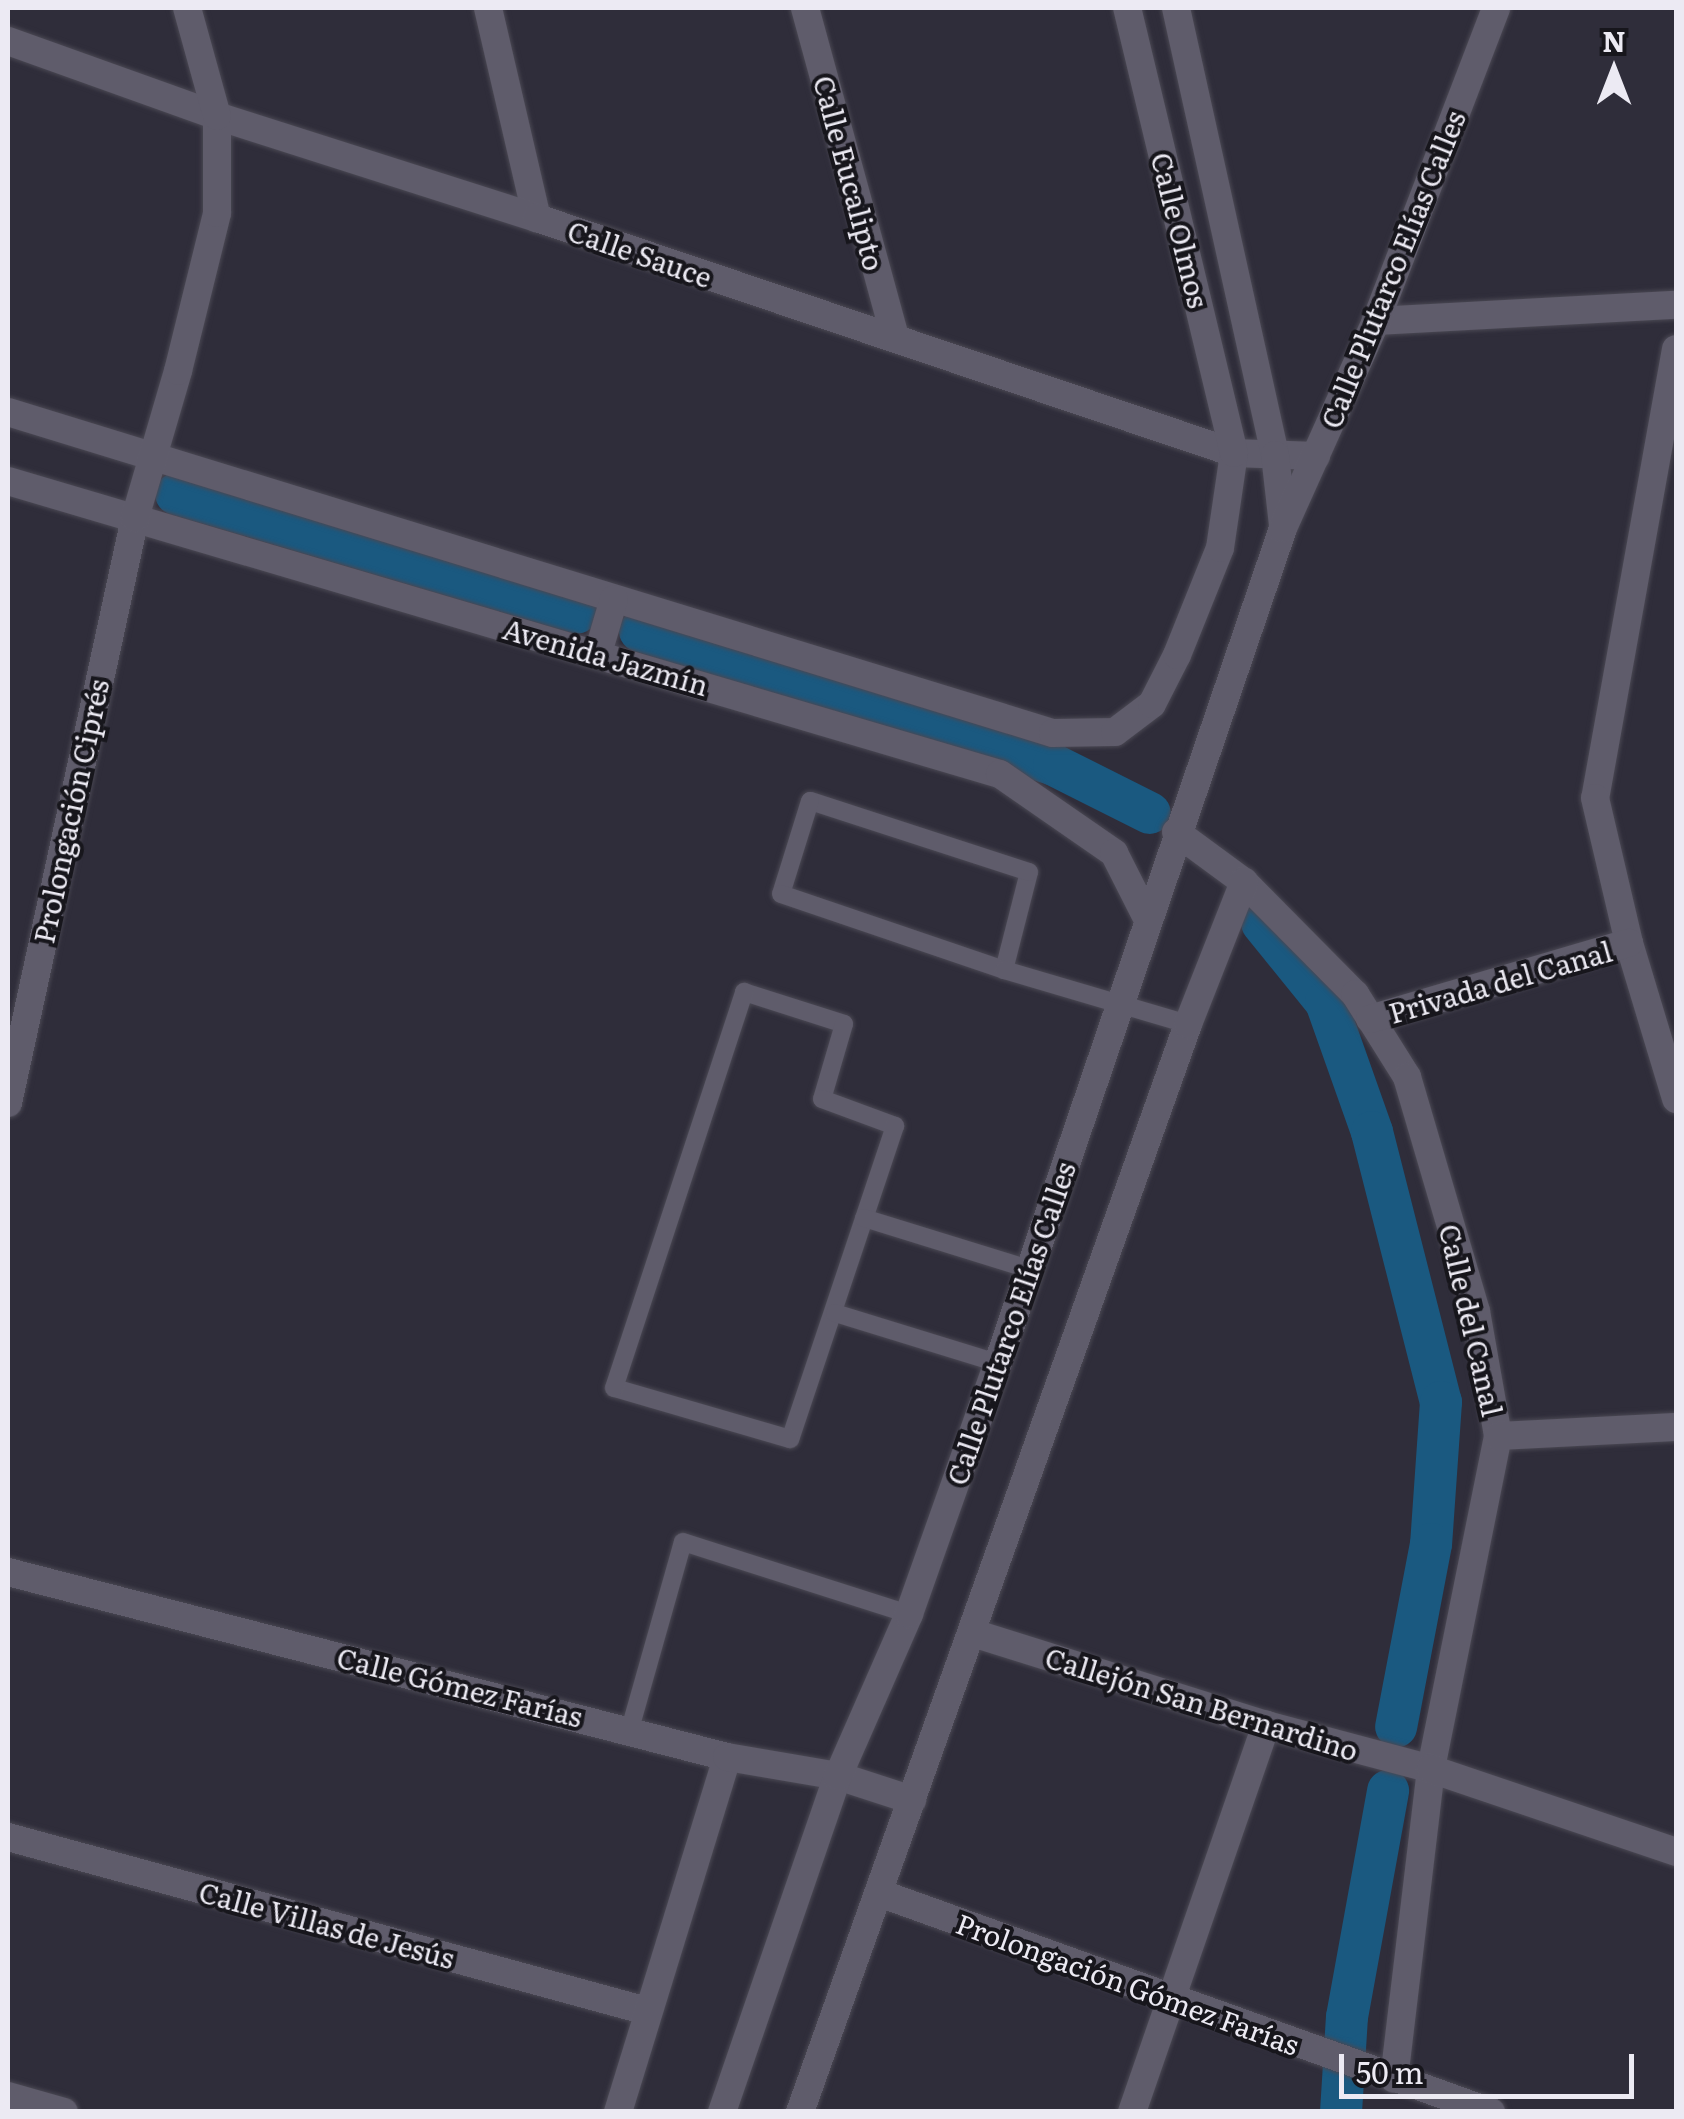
<!DOCTYPE html>
<meta charset="utf-8">
<style>
body{margin:0}
#map{position:relative;width:1684px;height:2119px;overflow:hidden;background:#2f2d3a;font-family:Literata,serif}
div>[style]{position:absolute}
[style*='--x']{left:calc(var(--x)*1px);top:calc(var(--y)*1px);width:calc(var(--w)*1px);rotate:calc(var(--a)*1deg)}
.canal>*{height:42px;margin:-21px;padding:0 21px;transform-origin:21px;border-radius:21px;background:#1a5980}
.roads{filter:drop-shadow(0 0 2px #4a4853) drop-shadow(0 0 2px #4a4853)}
.service>*{height:18px;margin:-9px;padding:0 9px;transform-origin:9px;border-radius:9px;background:#5f5c6b}
.minor>*{height:28px;margin:-14px;padding:0 14px;transform-origin:14px;border-radius:14px;background:#5f5c6b}
.tertiary>*{height:28px;margin:-14px;padding:0 14px;transform-origin:14px;border-radius:14px;background:#5f5c6b}
.secondary>*{height:28px;margin:-14px;padding:0 14px;transform-origin:14px;border-radius:14px;background:#5f5c6b}
span{translate:-50% -50%;white-space:nowrap;text-align:center;line-height:1.15;-webkit-text-stroke:8px #17161c;paint-order:stroke}
.street-label{font-size:28px;color:#eceaf3}
.frame{position:absolute;inset:0;border:10px solid #eceaf3;pointer-events:none}
.north{position:absolute;left:1564px;top:20px;width:100px;height:100px;-webkit-text-stroke:8px #17161c;paint-order:stroke;rotate:0deg;font-size:28px;font-weight:700;line-height:40px;text-align:center;color:#eceaf3}
.north::after{content:'';display:block;margin:auto;width:35px;height:45px;background:#eceaf3;clip-path:polygon(50% 0,100% 100%,50% 72%,0 100%)}
.scale{position:absolute;left:1339px;top:2054px;width:295px;height:45px;box-sizing:border-box;border:5px solid #eceaf3;border-top:0;padding-left:12px;font-size:30px;line-height:35px;white-space:nowrap;color:#eceaf3;-webkit-text-stroke:8px #17161c;paint-order:stroke}
</style>
<div id="map">
<div class="canal">
<div style="--x:176;--y:494;--w:418;--a:16.5"></div>
<div style="--x:640;--y:631;--w:435;--a:17.9"></div>
<div style="--x:1054;--y:765;--w:107;--a:26.6"></div>
<div style="--x:1262;--y:923;--w:102;--a:51"></div>
<div style="--x:1326;--y:1002;--w:138;--a:70.5"></div>
<div style="--x:1372;--y:1132;--w:279;--a:75.7"></div>
<div style="--x:1441;--y:1402;--w:142;--a:94"></div>
<div style="--x:1431;--y:1544;--w:186;--a:100.8"></div>
<div style="--x:1341;--y:2112;--w:95;--a:-86.4"></div>
<div style="--x:1347;--y:2017;--w:230;--a:-79.7"></div>
</div>
<div class="roads">
<div class="service">
<div style="--x:1004;--y:970;--w:101;--a:-75.7"></div>
<div style="--x:1029;--y:872;--w:230;--a:-162"></div>
<div style="--x:810;--y:801;--w:97;--a:107.3"></div>
<div style="--x:781;--y:894;--w:236;--a:18.8"></div>
<div style="--x:1004;--y:970;--w:192;--a:16.4"></div>
<div style="--x:744;--y:992;--w:105;--a:17.7"></div>
<div style="--x:844;--y:1024;--w:78;--a:106.3"></div>
<div style="--x:822;--y:1099;--w:78;--a:20.3"></div>
<div style="--x:895;--y:1126;--w:330;--a:108.5"></div>
<div style="--x:790;--y:1439;--w:183;--a:-163.8"></div>
<div style="--x:614;--y:1388;--w:417;--a:-71.8"></div>
<div style="--x:864;--y:1218;--w:173;--a:17.2"></div>
<div style="--x:835;--y:1313;--w:170;--a:17.1"></div>
<div style="--x:630;--y:1729;--w:194;--a:-74.2"></div>
<div style="--x:683;--y:1542;--w:237;--a:17.7"></div>
</div>
<div class="minor">
<div style="--x:488;--y:8;--w:216;--a:76.9"></div>
<div style="--x:805;--y:8;--w:342;--a:74.7"></div>
<div style="--x:8;--y:41;--w:222;--a:19.7"></div>
<div style="--x:217;--y:116;--w:336;--a:17.7"></div>
<div style="--x:537;--y:218;--w:736;--a:18.63"></div>
<div style="--x:1234;--y:453;--w:82;--a:2.1"></div>
<div style="--x:1376;--y:321;--w:300;--a:-3.1"></div>
<div style="--x:1676;--y:349;--w:456;--a:100.2"></div>
<div style="--x:1595;--y:798;--w:149;--a:76.8"></div>
<div style="--x:1629;--y:943;--w:163;--a:73.2"></div>
<div style="--x:8;--y:412;--w:1093;--a:17.08"></div>
<div style="--x:1053;--y:733;--w:62;--a:-0.9"></div>
<div style="--x:1115;--y:732;--w:46;--a:-37.1"></div>
<div style="--x:1152;--y:704;--w:55;--a:-63"></div>
<div style="--x:1177;--y:655;--w:115;--a:-68.1"></div>
<div style="--x:1220;--y:548;--w:96;--a:-81.6"></div>
<div style="--x:1234;--y:453;--w:458;--a:-103.5"></div>
<div style="--x:8;--y:481;--w:1034;--a:16.46"></div>
<div style="--x:1000;--y:774;--w:139;--a:34.7"></div>
<div style="--x:1114;--y:853;--w:73;--a:63.1"></div>
<div style="--x:598;--y:653;--w:56;--a:-73.5"></div>
<div style="--x:1176;--y:832;--w:84;--a:36.3"></div>
<div style="--x:1244;--y:882;--w:158;--a:45.3"></div>
<div style="--x:1355;--y:994;--w:98;--a:57.9"></div>
<div style="--x:1407;--y:1077;--w:244;--a:73.6"></div>
<div style="--x:1476;--y:1311;--w:127;--a:80"></div>
<div style="--x:1498;--y:1436;--w:340;--a:101.4"></div>
<div style="--x:1431;--y:1769;--w:312;--a:96.8"></div>
<div style="--x:1370;--y:1019;--w:270;--a:-16.4"></div>
<div style="--x:8;--y:1103;--w:599;--a:-77.75"></div>
<div style="--x:135;--y:518;--w:153;--a:-73.7"></div>
<div style="--x:178;--y:371;--w:163;--a:-76.1"></div>
<div style="--x:217;--y:213;--w:97;--a:-90"></div>
<div style="--x:217;--y:116;--w:112;--a:-105.5"></div>
<div style="--x:1498;--y:1436;--w:178;--a:-2.9"></div>
<div style="--x:973;--y:1633;--w:307;--a:17.4"></div>
<div style="--x:1266;--y:1725;--w:171;--a:14.9"></div>
<div style="--x:1431;--y:1769;--w:259;--a:18.7"></div>
<div style="--x:838;--y:1776;--w:78;--a:18"></div>
<div style="--x:8;--y:1837;--w:662;--a:15.23"></div>
<div style="--x:879;--y:1893;--w:650;--a:19.69"></div>
<div style="--x:8;--y:2096;--w:58;--a:15.9"></div>
<div style="--x:618;--y:2112;--w:371;--a:-72.9"></div>
<div style="--x:800;--y:2112;--w:1155;--a:-70.37"></div>
<div style="--x:1188;--y:1024;--w:153;--a:-68.5"></div>
<div style="--x:1132;--y:2112;--w:410;--a:-70.9"></div>
</div>
<div class="tertiary">
<div style="--x:8;--y:1572;--w:742;--a:14.43"></div>
<div style="--x:727;--y:1757;--w:113;--a:9.7"></div>
</div>
<div class="secondary">
<div style="--x:1176;--y:8;--w:458;--a:77.5"></div>
<div style="--x:1275;--y:455;--w:70;--a:83.5"></div>
<div style="--x:722;--y:2112;--w:355;--a:-71"></div>
<div style="--x:838;--y:1776;--w:177;--a:-66.3"></div>
<div style="--x:909;--y:1614;--w:266;--a:-70.5"></div>
<div style="--x:998;--y:1363;--w:882;--a:-71.15"></div>
<div style="--x:1283;--y:528;--w:227;--a:-65.8"></div>
<div style="--x:1376;--y:321;--w:335;--a:-69"></div>
</div>
</div>
<div class="street-label">
<span style="left:850px;top:173px;rotate:75deg">Calle Eucalipto</span>
<span style="left:1181px;top:230px;rotate:76deg">Calle Olmos</span>
<span style="left:640px;top:253px;rotate:19deg">Calle Sauce</span>
<span style="left:1392px;top:269px;rotate:-68deg">Calle Plutarco Elías Calles</span>
<span style="left:606px;top:656px;rotate:16deg">Avenida Jazmín</span>
<span style="left:70px;top:811px;rotate:-78deg">Prolongación Ciprés</span>
<span style="left:1500px;top:981px;rotate:-16deg">Privada del Canal</span>
<span style="left:1472px;top:1320px;rotate:77deg">Calle del Canal</span>
<span style="left:1010px;top:1323px;rotate:-71deg">Calle Plutarco Elías Calles</span>
<span style="left:460px;top:1686px;rotate:14deg">Calle Gómez Farías</span>
<span style="left:1202px;top:1703px;rotate:17deg">Callejón San Bernardino</span>
<span style="left:327px;top:1924px;rotate:15deg">Calle Villas de Jesús</span>
<span style="left:1128px;top:1983px;rotate:20deg">Prolongación Gómez Farías</span>
</div>
<div class="frame"></div>
<div class="north">N</div>
<div class="scale">50 m</div>
</div>
